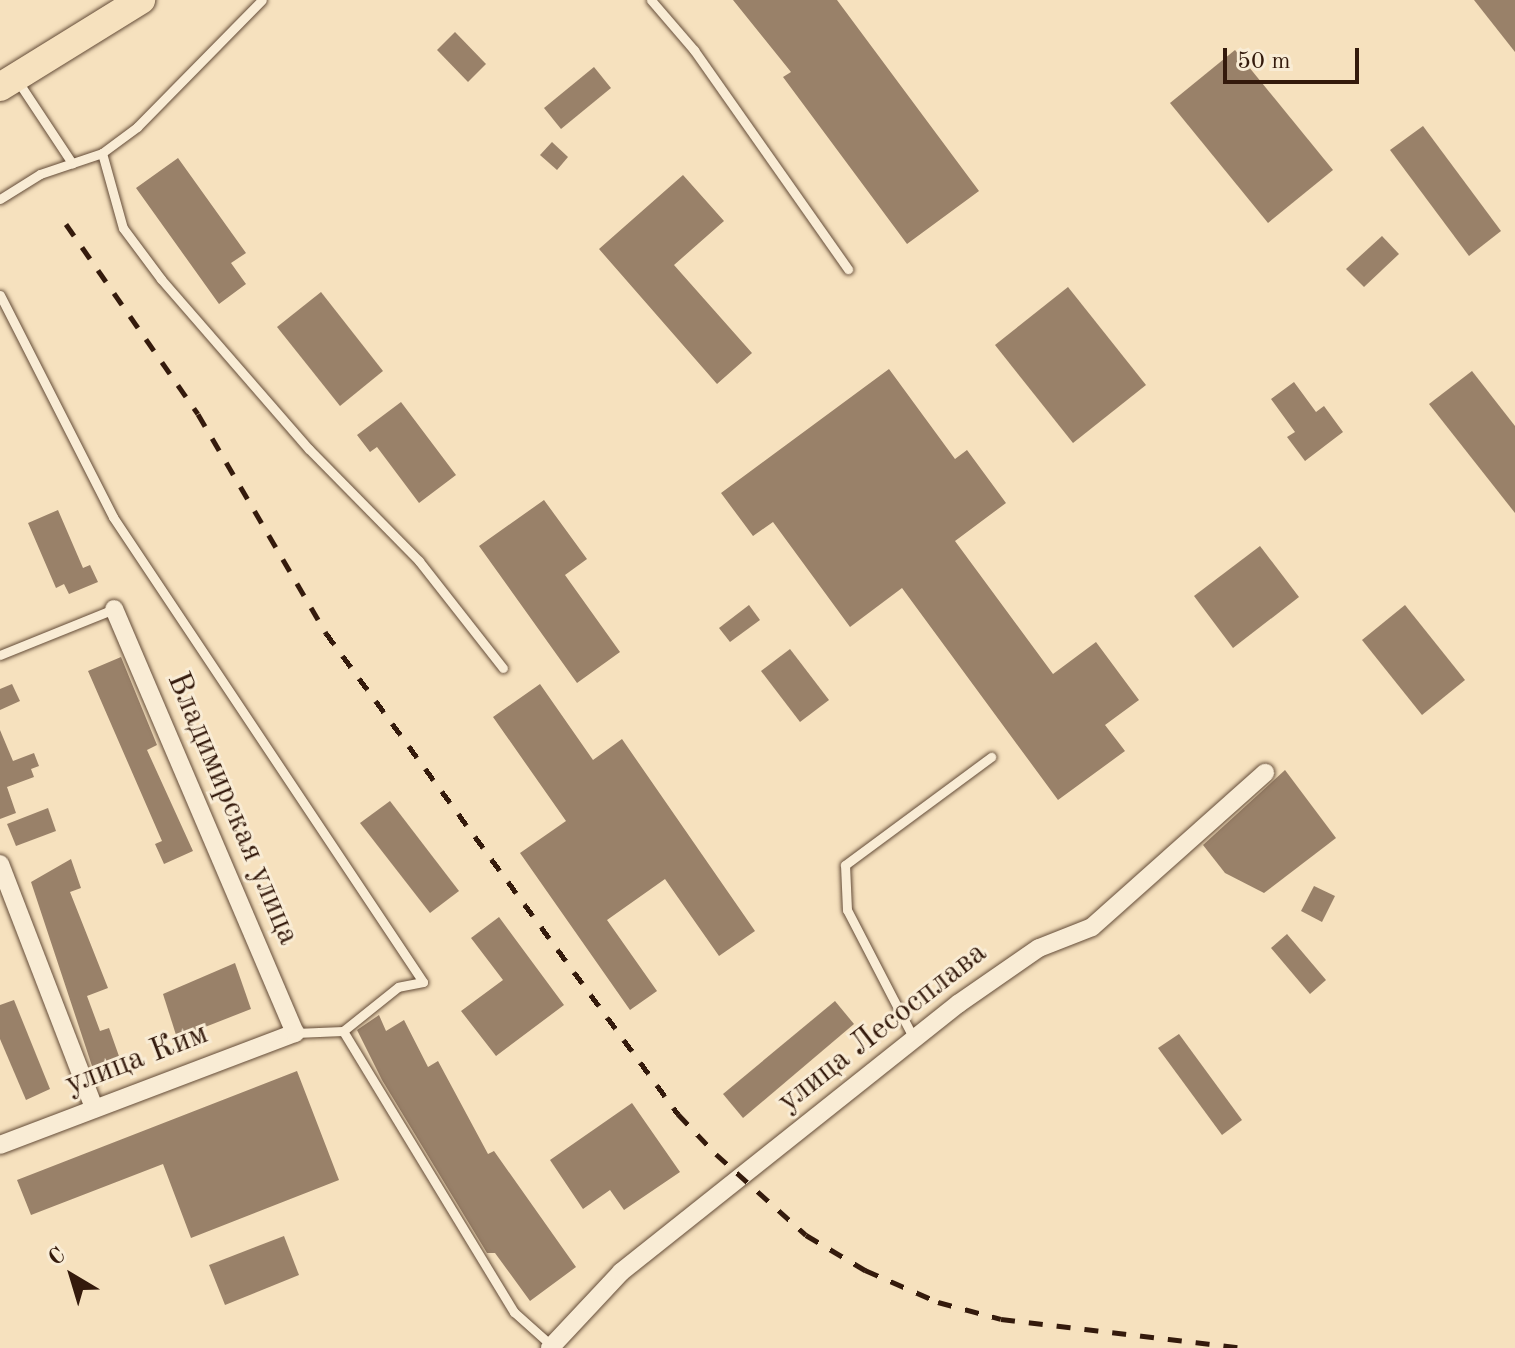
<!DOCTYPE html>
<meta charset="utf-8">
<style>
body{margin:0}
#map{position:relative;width:1515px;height:1348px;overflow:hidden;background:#f6e1be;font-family:"Old Standard TT",serif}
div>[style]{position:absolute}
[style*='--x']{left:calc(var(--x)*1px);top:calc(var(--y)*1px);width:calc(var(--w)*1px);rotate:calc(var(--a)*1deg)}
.building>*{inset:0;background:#998169}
.roads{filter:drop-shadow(0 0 2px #644c38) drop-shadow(0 0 2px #644c38)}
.service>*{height:9px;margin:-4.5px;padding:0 4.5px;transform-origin:4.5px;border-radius:4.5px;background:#f9ecd5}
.minor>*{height:18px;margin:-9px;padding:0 9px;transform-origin:9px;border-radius:9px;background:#f9ecd5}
.primary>*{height:28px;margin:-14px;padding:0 14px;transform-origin:14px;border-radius:14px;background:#f6e1be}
.rail>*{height:5px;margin-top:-2.5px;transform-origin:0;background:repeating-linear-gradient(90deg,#341a0c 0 14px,transparent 0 28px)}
span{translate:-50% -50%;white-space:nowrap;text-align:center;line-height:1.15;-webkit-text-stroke:6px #f9ecd5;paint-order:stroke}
.street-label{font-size:32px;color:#341a0c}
.north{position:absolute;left:32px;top:1236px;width:80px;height:80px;-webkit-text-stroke:6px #f9ecd5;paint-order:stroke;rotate:322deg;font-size:22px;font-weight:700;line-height:32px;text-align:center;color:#341a0c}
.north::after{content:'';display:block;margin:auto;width:28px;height:36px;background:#341a0c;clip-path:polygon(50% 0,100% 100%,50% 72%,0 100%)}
.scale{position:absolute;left:1223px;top:48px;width:136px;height:36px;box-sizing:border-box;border:4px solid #341a0c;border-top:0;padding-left:10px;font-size:24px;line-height:28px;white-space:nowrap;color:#341a0c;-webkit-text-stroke:6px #f9ecd5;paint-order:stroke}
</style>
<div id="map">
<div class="building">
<div style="clip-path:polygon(733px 0,837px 0,979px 191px,907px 244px,783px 77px,791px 72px)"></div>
<div style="clip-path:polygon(1474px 0,1515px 0,1515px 52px)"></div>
<div style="clip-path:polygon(455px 32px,486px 64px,468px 82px,437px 50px)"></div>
<div style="clip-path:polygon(1235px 50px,1333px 170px,1268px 223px,1170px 103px)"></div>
<div style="clip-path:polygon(594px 67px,611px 88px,561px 129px,544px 108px)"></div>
<div style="clip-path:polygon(1423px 126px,1501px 231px,1469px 256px,1390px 150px)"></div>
<div style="clip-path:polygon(552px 142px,568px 157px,557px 170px,540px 155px)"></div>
<div style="clip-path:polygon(178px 158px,246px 253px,231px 263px,246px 284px,219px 304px,136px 188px)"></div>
<div style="clip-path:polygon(683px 175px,724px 221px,674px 265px,752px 353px,717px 384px,599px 249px)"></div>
<div style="clip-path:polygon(1382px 236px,1399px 254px,1364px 287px,1346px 269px)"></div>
<div style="clip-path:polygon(1068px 287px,1146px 385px,1073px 443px,995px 345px)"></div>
<div style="clip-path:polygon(321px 292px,383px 371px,340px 406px,277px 327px)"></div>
<div style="clip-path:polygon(889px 369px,955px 459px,967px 450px,1006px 503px,955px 541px,1053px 674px,1096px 642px,1139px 700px,1105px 725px,1125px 751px,1058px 800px,902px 588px,850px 627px,773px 522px,753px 536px,721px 493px)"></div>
<div style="clip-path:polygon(1472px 371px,1515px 426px,1515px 513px,1429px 404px)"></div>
<div style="clip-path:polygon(1294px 382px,1316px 412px,1324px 406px,1343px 432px,1305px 461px,1287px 437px,1295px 432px,1271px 399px)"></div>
<div style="clip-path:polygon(401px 402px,456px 475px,419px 503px,377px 447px,370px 452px,357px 435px)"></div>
<div style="clip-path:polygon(544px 500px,587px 559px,565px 575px,620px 652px,577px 683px,479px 546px)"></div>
<div style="clip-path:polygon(58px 510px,83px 568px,90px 565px,98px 582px,69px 594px,64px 584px,56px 588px,28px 523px)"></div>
<div style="clip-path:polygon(1260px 546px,1299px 597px,1233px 648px,1194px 596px)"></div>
<div style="clip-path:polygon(749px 605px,760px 620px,730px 642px,719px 628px)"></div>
<div style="clip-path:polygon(1405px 605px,1465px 680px,1422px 715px,1362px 640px)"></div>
<div style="clip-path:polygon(790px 649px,829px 700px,800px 722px,761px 671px)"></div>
<div style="clip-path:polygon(121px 657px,157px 745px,147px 750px,193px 851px,164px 864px,155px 844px,162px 841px,88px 671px)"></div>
<div style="clip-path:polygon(12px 684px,20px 701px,0 710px,0 689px)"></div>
<div style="clip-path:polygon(540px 684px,593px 760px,622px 739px,755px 931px,719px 956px,665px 879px,607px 920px,657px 991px,630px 1010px,520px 853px,566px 821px,493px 717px)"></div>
<div style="clip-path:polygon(0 730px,13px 761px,34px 753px,39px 766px,31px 769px,34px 777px,7px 787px,16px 813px,0 819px)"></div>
<div style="clip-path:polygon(1285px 770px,1336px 838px,1264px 893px,1225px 873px,1203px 845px)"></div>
<div style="clip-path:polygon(390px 801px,459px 891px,430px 913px,360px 823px)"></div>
<div style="clip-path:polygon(48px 808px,56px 831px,16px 846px,7px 824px)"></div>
<div style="clip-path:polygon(71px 859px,81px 888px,70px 892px,108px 988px,87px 996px,100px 1031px,109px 1028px,120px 1059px,93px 1069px,31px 882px)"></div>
<div style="clip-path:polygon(1314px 886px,1335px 896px,1322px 922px,1301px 911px)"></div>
<div style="clip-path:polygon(499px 917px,564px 1005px,496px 1056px,461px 1011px,503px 980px,471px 938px)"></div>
<div style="clip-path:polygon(1287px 934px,1326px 980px,1310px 994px,1271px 948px)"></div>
<div style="clip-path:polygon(235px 963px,251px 1009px,177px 1038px,163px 994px)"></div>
<div style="clip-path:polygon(14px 1000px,50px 1089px,26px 1100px,0 1039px,0 1005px)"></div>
<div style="clip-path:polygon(835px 1001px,854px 1024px,743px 1118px,723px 1094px)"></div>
<div style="clip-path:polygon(379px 1015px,386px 1031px,404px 1020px,428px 1067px,438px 1061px,488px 1154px,494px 1151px,576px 1267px,530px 1301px,495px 1253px,487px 1253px,382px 1080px,357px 1030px)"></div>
<div style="clip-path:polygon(1179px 1034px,1242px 1120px,1222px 1135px,1158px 1048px)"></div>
<div style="clip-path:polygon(297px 1071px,339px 1180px,191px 1238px,163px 1164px,31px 1215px,17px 1180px)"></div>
<div style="clip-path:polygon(632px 1103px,680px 1172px,624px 1210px,610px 1190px,583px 1209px,550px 1160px)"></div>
<div style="clip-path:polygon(284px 1236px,299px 1275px,225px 1305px,209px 1265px)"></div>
</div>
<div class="roads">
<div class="service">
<div style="--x:651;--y:0;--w:66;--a:49.3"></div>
<div style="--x:694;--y:50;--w:268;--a:54.9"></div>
<div style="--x:17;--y:80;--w:100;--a:56.5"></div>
<div style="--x:102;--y:153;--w:78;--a:74.4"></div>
<div style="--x:123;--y:228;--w:64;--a:53.3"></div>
<div style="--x:161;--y:279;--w:225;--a:49"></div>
<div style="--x:309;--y:449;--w:157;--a:45.5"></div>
<div style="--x:419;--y:561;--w:136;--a:51.9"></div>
<div style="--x:0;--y:199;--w:47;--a:-32"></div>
<div style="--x:40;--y:174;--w:65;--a:-18.7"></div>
<div style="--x:102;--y:153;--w:44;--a:-36.6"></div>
<div style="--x:137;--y:127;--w:178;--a:-45.5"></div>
<div style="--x:0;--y:295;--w:249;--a:63"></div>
<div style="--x:113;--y:517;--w:559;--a:56.31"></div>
<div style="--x:423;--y:982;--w:25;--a:169"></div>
<div style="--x:398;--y:987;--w:70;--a:141.3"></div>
<div style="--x:0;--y:655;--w:123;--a:-22"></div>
<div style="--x:295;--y:1033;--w:48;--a:-2.4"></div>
<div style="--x:343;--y:1031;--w:329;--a:58.7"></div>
<div style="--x:514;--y:1312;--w:51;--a:41.8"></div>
<div style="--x:914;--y:1039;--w:145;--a:-117.4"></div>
<div style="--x:847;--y:910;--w:45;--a:-92.5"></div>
<div style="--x:845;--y:865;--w:182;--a:-36.5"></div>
</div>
<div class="minor">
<div style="--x:0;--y:864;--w:261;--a:68.9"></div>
<div style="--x:0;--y:1145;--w:316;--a:-20.8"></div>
<div style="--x:295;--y:1033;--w:461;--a:-113.1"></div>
<div style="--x:550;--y:1348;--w:104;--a:-46.9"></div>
<div style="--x:621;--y:1272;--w:431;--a:-38.5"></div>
<div style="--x:958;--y:1004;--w:98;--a:-34.7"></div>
<div style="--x:1039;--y:948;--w:57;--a:-21.6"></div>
<div style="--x:1092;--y:927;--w:232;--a:-41.7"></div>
</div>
<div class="primary">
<div style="--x:0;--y:87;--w:166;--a:-31.7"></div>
</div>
</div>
<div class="rail">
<div style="--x:66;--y:224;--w:231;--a:55.2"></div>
<div style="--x:198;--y:414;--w:254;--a:59.7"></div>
<div style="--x:326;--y:633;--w:596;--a:53.8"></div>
<div style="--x:678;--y:1114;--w:55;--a:46.5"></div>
<div style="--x:716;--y:1154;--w:121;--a:42"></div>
<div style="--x:806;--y:1235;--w:69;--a:30.7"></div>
<div style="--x:865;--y:1270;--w:80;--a:23.7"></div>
<div style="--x:938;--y:1302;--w:65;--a:15.1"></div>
<div style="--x:1001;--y:1319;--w:247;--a:6.8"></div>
</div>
<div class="street-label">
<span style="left:232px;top:809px;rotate:67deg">Владимирская улица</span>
<span style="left:883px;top:1028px;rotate:-38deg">улица Лесосплава</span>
<span style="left:137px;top:1060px;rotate:-21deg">улица Ким</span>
</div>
<div class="north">С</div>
<div class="scale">50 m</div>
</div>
